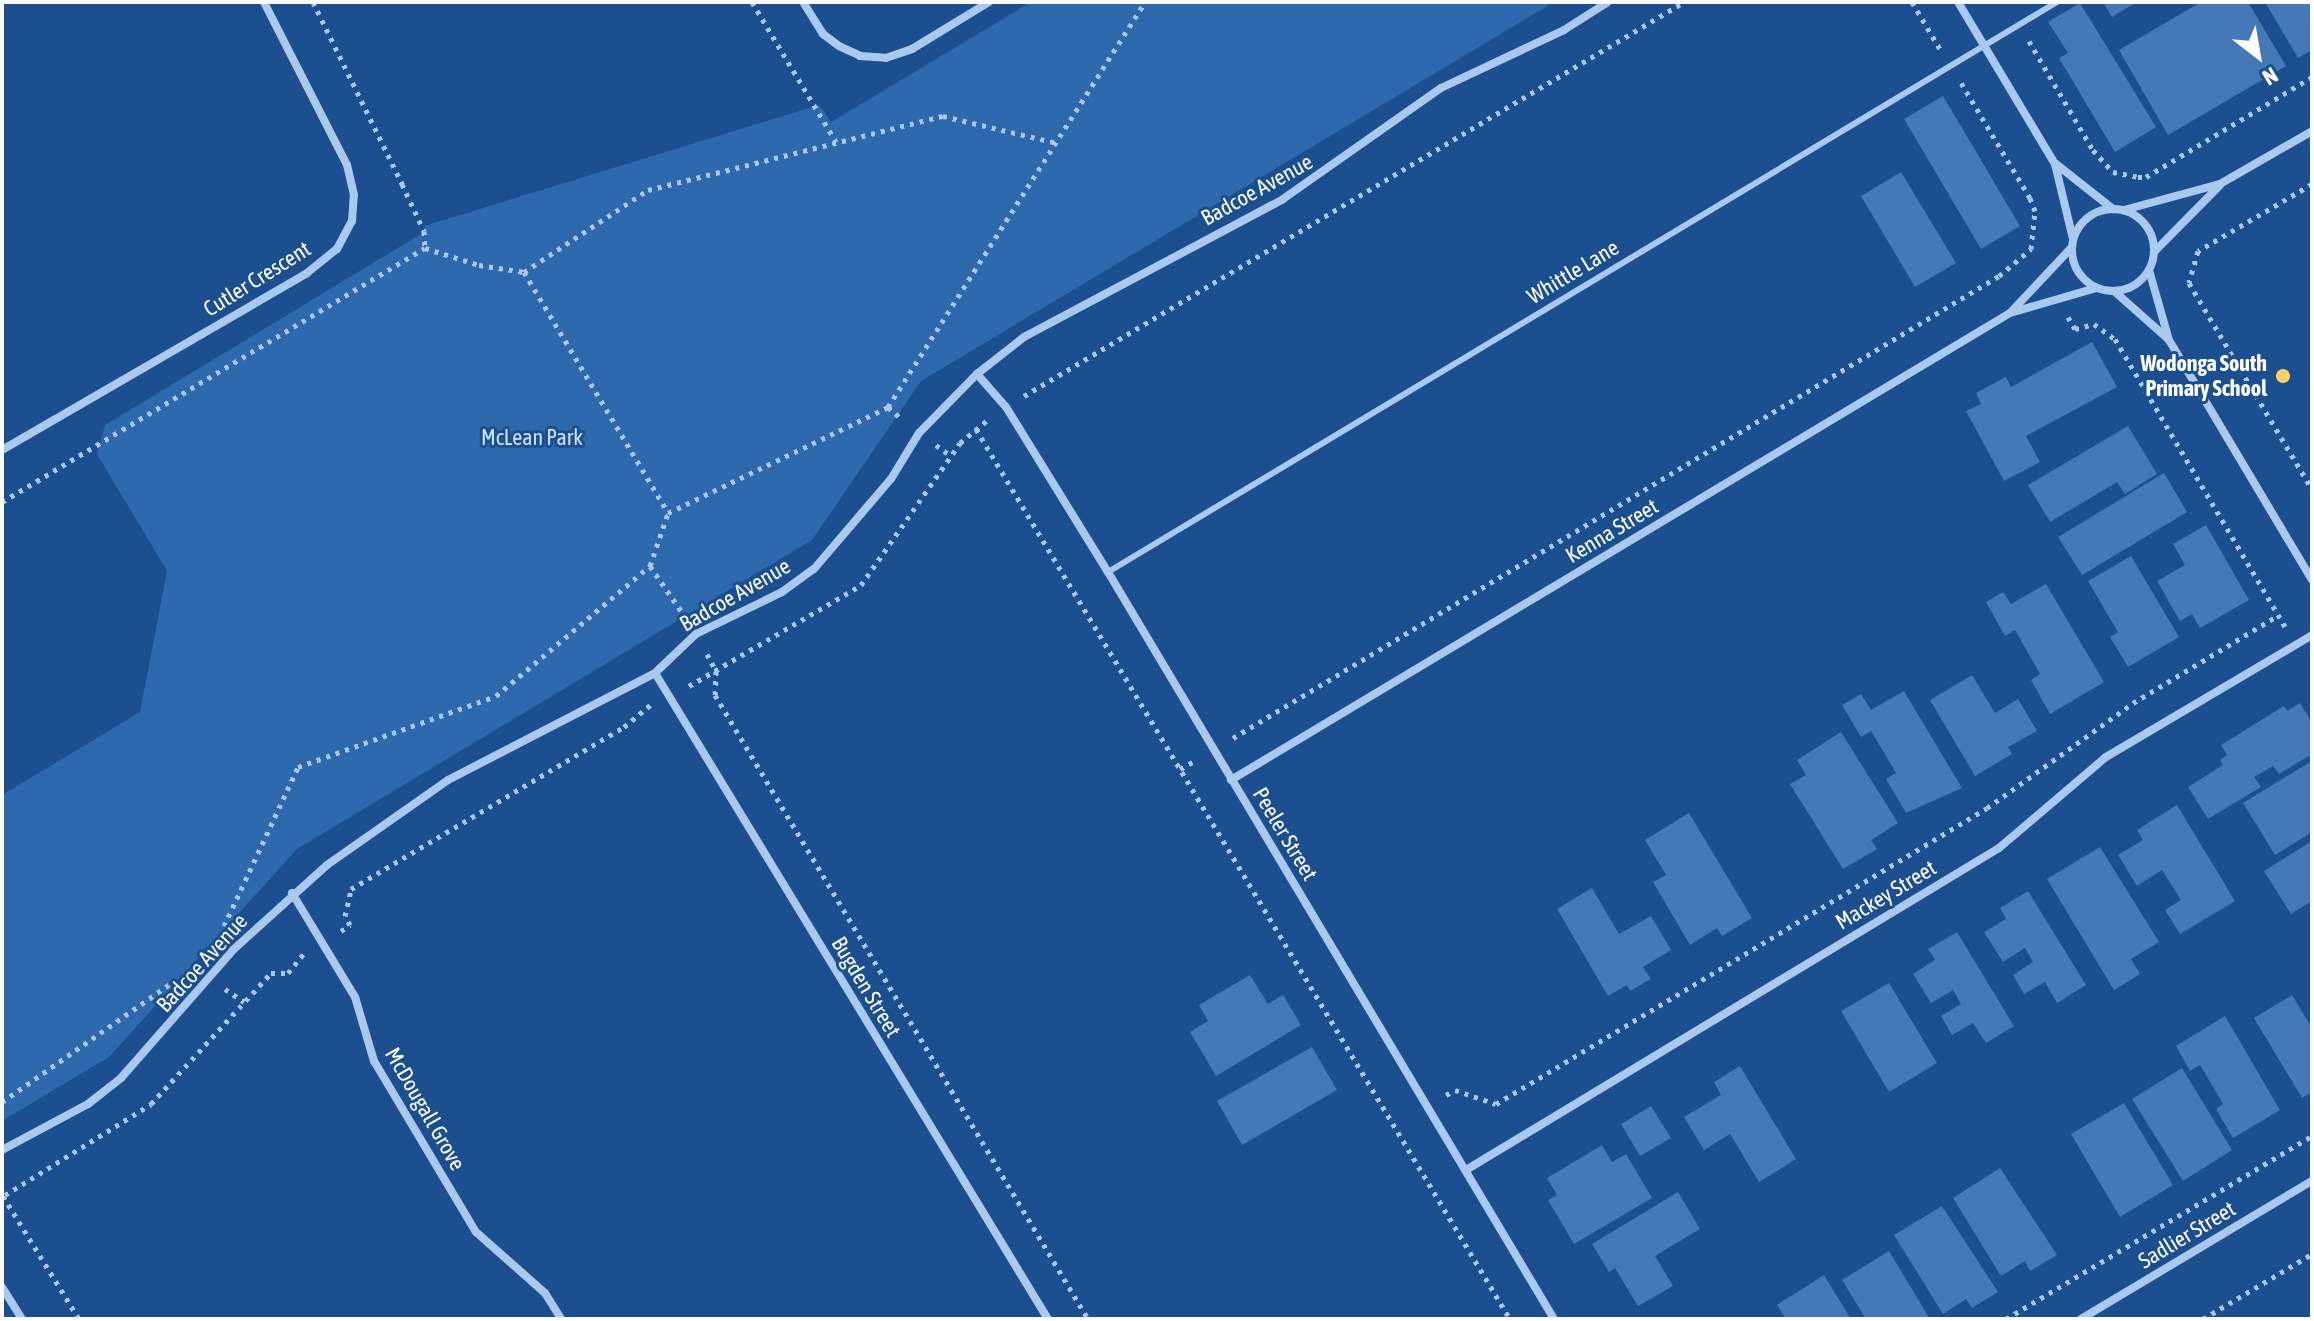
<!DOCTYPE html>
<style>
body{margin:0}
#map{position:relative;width:2314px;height:1321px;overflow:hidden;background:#1b4f8f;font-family:"Asap Condensed",sans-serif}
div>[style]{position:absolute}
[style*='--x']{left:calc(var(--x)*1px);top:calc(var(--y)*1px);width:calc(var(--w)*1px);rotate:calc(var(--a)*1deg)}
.green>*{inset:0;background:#2e69ad}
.building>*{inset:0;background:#4478b7}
.path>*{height:5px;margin-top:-2.5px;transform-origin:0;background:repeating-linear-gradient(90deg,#a9c9ee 0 4px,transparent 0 10px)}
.service>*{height:6px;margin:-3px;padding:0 3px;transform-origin:3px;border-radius:3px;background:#a9c9ee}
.minor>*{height:8px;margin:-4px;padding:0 4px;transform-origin:4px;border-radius:4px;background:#a9c9ee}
.minor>.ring{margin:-4px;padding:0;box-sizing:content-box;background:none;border:8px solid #a9c9ee;border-radius:50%}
.dots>*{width:22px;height:22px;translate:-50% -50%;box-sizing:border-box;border:4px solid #1b4f8f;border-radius:50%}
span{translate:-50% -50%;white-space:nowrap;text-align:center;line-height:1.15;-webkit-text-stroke:6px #1b4f8f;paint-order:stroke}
.street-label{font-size:22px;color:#fff}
.poi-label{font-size:22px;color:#fff;font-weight:700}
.right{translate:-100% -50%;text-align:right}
.park-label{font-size:22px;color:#cfe3fa}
.frame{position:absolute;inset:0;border:4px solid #fff;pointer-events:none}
.north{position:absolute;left:2218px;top:16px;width:80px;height:80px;-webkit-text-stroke:6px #1b4f8f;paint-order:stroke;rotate:149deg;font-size:22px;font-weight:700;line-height:32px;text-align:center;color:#fff}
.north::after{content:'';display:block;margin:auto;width:28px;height:36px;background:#fff;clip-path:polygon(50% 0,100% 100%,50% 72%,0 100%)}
</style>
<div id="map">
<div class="green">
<div style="clip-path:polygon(1031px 2px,1554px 2px,921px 381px,812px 540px,297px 849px,109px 1057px,2px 1121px,2px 795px,140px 712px,167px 571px,97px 454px,105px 425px,426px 231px,424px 226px,819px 105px,831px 122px)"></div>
</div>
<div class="building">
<div style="clip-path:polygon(2103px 2px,2137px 2px,2112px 17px)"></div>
<div style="clip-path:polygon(2201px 2px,2248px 2px,2286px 66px,2168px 135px,2119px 50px)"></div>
<div style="clip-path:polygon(2265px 2px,2312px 2px,2312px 50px,2298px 58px)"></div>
<div style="clip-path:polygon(2080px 3px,2156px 127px,2115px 152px,2059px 58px,2068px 53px,2048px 22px)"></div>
<div style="clip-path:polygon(1943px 96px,2020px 226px,1981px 249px,1904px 119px)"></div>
<div style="clip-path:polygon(1901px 172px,1956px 263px,1915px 287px,1861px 196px)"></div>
<div style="clip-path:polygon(2092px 342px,2117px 387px,2026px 436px,2040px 462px,2004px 481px,1966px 411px,1981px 404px,1976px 393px,2006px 377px,2011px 387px)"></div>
<div style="clip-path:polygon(2128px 426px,2157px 474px,2125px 494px,2117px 482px,2050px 522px,2028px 485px)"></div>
<div style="clip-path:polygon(2164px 473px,2187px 512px,2082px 575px,2058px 537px)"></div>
<div style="clip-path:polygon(2206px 525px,2249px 600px,2200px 628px,2192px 614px,2180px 621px,2157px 581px,2185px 565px,2173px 544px)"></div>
<div style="clip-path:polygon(2131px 556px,2179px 637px,2128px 667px,2110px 637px,2118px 632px,2088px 581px)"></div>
<div style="clip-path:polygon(2046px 584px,2104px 682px,2050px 714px,2031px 680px,2040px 674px,2015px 630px,2005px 636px,1986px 602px,2003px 592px,2011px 604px)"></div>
<div style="clip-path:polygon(1972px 675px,1995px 713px,2018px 699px,2037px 731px,2008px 747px,2012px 754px,1975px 776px,1930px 700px)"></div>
<div style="clip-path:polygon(1904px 691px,1962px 788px,1906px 813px,1886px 779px,1896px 773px,1871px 731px,1861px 737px,1842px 705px,1861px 694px,1871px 710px)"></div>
<div style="clip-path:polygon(2300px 703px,2312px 723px,2312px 754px,2279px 774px,2273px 766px,2254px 777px,2261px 787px,2208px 819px,2188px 787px,2223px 765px,2220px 760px,2227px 755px,2221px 745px,2284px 706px,2287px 711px)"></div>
<div style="clip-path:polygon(1841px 732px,1898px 823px,1871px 840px,1877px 849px,1843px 869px,1790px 784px,1806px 775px,1797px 760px)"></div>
<div style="clip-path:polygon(2312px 761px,2312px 832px,2275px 855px,2243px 803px)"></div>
<div style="clip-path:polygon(2177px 805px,2235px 901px,2180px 934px,2165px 910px,2181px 900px,2162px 870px,2137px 886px,2118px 855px,2143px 840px,2137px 830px)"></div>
<div style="clip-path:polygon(1689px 813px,1752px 918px,1722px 936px,1717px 928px,1690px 945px,1653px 882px,1666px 875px,1645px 840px)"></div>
<div style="clip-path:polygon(2312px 841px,2312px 901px,2291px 914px,2264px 871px)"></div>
<div style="clip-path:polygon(2100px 847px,2159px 942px,2131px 959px,2140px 974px,2114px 990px,2047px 879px)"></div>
<div style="clip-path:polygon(1592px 888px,1619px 934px,1651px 916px,1671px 950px,1643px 967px,1651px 979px,1630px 991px,1627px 985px,1608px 996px,1557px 909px)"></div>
<div style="clip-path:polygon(2028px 891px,2086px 985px,2057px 1003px,2045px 982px,2024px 994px,2013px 975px,2033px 962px,2025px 948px,2003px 962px,1984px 932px,2006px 919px,2000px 908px)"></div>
<div style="clip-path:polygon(1957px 932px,2014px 1026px,1986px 1043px,1973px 1023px,1952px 1035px,1941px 1016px,1961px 1004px,1953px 990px,1931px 1003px,1913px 974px,1935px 960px,1928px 949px)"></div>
<div style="clip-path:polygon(1250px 975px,1268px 1004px,1283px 995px,1301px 1025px,1216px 1076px,1190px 1032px,1208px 1021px,1199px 1005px)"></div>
<div style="clip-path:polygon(1889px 983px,1937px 1063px,1889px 1092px,1841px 1011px)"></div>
<div style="clip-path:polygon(2292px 995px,2312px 1028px,2312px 1092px,2302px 1098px,2254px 1018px)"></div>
<div style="clip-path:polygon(2225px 1016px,2280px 1110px,2233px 1138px,2216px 1109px,2223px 1104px,2200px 1065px,2190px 1071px,2176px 1046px)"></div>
<div style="clip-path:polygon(1312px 1047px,1337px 1090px,1242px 1145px,1217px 1101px)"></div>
<div style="clip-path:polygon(1740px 1066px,1796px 1159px,1759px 1182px,1730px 1134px,1704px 1150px,1684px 1117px,1721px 1095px,1714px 1082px)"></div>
<div style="clip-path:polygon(2182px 1068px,2232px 1150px,2183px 1181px,2132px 1099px)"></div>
<div style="clip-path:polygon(2124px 1103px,2173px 1185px,2120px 1217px,2071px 1134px)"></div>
<div style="clip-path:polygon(1651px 1106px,1671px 1138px,1640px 1156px,1621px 1124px)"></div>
<div style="clip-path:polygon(1602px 1145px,1612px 1162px,1626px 1154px,1652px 1198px,1574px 1244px,1548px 1200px,1557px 1195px,1547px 1178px)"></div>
<div style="clip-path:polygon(2000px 1168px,2057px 1255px,2030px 1271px,2025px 1261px,2001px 1276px,1953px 1198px)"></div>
<div style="clip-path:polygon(1678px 1192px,1700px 1229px,1655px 1256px,1673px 1286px,1638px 1306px,1615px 1268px,1609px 1272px,1592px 1244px)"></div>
<div style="clip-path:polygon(1942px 1206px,1998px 1292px,1972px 1308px,1966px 1299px,1943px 1314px,1894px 1235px)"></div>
<div style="clip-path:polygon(1889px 1251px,1930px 1319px,1866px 1319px,1842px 1280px)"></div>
<div style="clip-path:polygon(1824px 1275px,1851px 1319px,1786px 1319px,1777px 1305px)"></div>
</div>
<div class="path">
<div style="--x:313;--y:2;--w:203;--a:63.9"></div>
<div style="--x:402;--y:184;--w:52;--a:64.9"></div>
<div style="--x:424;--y:231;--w:17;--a:87"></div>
<div style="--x:752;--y:2;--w:163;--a:59"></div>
<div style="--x:1912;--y:2;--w:55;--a:59.2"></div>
<div style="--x:2029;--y:41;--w:126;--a:59.6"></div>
<div style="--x:2093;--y:150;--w:30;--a:48"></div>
<div style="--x:2113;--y:172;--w:25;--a:11"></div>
<div style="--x:2138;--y:177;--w:8;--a:0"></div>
<div style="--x:2146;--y:177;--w:194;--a:-31.1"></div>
<div style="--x:2312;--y:184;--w:132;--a:149.6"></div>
<div style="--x:2198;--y:251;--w:33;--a:106"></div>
<div style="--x:2189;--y:283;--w:240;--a:59.2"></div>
<div style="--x:524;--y:272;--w:281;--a:59.1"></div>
<div style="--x:2068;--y:317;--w:14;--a:60"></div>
<div style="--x:2075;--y:329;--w:20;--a:-15"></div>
<div style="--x:2094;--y:324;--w:26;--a:36"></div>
<div style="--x:2115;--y:339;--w:334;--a:59.4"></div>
<div style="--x:1024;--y:396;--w:769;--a:-30.84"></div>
<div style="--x:888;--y:407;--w:18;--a:41"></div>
<div style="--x:976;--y:429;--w:1038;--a:59.04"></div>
<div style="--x:936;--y:445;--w:19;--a:36"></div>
<div style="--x:2;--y:502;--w:493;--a:-31"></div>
<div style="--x:425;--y:248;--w:57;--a:17.5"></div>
<div style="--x:479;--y:265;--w:46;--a:8.8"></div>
<div style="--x:524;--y:272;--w:149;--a:-33.5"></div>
<div style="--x:648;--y:190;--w:304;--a:-14.1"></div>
<div style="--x:943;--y:116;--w:117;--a:13.3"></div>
<div style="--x:650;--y:566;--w:63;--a:55.3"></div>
<div style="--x:707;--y:654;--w:19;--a:62"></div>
<div style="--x:716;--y:671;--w:24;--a:92"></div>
<div style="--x:715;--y:695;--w:727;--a:59.13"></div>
<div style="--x:689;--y:686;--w:199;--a:-30.4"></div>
<div style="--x:861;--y:585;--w:173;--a:-55.1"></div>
<div style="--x:960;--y:443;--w:38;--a:-40"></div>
<div style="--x:1233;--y:738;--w:895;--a:-31.1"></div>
<div style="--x:1999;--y:276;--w:42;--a:-40.2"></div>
<div style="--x:2031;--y:249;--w:38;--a:-84"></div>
<div style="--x:2035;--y:211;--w:14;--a:-111"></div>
<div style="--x:2030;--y:198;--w:136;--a:-120.9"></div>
<div style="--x:1180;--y:769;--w:18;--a:-29"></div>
<div style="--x:224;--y:926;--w:175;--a:-65"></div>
<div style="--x:298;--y:767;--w:210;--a:-19.7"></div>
<div style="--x:496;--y:696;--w:202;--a:-40.2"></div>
<div style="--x:650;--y:566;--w:56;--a:-71.2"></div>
<div style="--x:668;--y:513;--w:244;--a:-25.7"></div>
<div style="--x:888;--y:407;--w:480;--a:-57.6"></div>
<div style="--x:341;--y:931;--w:11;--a:-34"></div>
<div style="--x:350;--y:925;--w:10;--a:-119"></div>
<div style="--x:345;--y:916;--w:28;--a:-77"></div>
<div style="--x:351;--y:889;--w:317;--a:-30.7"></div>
<div style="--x:624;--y:727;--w:35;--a:-40"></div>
<div style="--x:225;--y:989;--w:23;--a:34"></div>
<div style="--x:1446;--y:1095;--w:10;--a:-29"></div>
<div style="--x:1455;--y:1090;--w:43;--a:18.9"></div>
<div style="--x:1496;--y:1104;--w:573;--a:-31.08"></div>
<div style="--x:1987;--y:808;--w:180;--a:-35.7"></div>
<div style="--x:2133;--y:703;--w:168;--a:-31.1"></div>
<div style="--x:2;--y:1102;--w:210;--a:-35.1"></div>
<div style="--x:5;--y:1195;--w:172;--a:-31.9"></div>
<div style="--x:151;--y:1104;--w:178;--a:-47.5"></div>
<div style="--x:271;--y:973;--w:17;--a:0"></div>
<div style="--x:288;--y:973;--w:27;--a:-51"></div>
<div style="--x:3;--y:1196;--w:145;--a:58.3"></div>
<div style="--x:2006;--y:1319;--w:357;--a:-30.9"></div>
<div style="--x:2203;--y:1319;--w:127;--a:-30.8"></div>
</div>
<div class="service">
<div style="--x:1108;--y:572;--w:1107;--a:-30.99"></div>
</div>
<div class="minor">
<div style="--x:803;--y:2;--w:38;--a:58"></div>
<div style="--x:823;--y:34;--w:20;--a:37"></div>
<div style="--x:839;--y:46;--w:23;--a:25"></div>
<div style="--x:860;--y:56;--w:26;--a:4"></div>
<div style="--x:886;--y:58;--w:28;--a:-19"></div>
<div style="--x:912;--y:49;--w:90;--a:-31.4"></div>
<div style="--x:1958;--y:2;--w:189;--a:59.1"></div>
<div style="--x:2055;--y:164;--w:77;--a:76.5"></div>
<div style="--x:2056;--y:164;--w:73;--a:38.3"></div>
<div class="ring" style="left:2072px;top:209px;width:74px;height:74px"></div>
<div style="--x:2124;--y:210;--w:99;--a:-15.2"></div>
<div style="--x:2220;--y:184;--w:106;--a:-29.9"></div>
<div style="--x:2154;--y:252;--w:94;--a:-45.4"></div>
<div style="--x:2149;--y:270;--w:73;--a:74.1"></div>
<div style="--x:2169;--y:340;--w:279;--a:59.2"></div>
<div style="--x:2114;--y:291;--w:72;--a:41.6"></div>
<div style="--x:2011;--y:312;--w:88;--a:-46.8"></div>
<div style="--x:977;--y:374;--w:44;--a:48.7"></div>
<div style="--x:1006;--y:407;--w:194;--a:58.3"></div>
<div style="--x:1108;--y:572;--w:870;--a:59.16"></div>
<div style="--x:2;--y:450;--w:353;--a:-30.1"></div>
<div style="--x:307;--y:273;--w:38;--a:-39"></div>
<div style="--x:337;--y:249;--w:32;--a:-62"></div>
<div style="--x:352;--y:221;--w:26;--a:-86"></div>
<div style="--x:354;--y:195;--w:31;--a:-103"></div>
<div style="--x:347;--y:165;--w:183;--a:-117"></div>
<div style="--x:655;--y:673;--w:756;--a:58.69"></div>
<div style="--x:1231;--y:780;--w:908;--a:-30.94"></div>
<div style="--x:2010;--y:313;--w:90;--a:-16.2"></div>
<div style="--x:292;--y:893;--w:122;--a:58.8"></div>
<div style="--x:355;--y:997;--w:67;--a:73.5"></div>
<div style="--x:374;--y:1061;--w:199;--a:59.2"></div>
<div style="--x:476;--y:1232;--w:92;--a:41.5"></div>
<div style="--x:545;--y:1293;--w:31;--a:58"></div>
<div style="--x:2;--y:1150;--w:98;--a:-28.1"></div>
<div style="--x:88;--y:1104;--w:42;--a:-38.2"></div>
<div style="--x:121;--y:1078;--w:171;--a:-48.8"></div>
<div style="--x:234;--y:949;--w:125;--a:-42.1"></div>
<div style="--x:327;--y:865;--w:148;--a:-35.1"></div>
<div style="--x:448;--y:780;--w:233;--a:-27.3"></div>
<div style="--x:655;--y:673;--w:57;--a:-43.6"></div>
<div style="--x:696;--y:634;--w:96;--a:-26"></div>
<div style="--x:782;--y:592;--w:39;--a:-36"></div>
<div style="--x:814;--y:569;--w:118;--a:-49.5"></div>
<div style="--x:891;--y:479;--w:54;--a:-58.7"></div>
<div style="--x:919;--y:433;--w:83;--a:-45.5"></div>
<div style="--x:977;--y:374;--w:60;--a:-38.2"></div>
<div style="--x:1024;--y:337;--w:293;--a:-28"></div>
<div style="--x:1283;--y:199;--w:193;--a:-35.1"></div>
<div style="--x:1441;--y:88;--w:136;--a:-25.2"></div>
<div style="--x:1564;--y:30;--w:52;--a:-32.5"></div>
<div style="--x:1466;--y:1170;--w:623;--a:-31.14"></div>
<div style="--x:1999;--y:848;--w:140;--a:-40.4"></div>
<div style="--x:2106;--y:757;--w:239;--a:-30.6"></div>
<div style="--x:2;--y:1287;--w:38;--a:58"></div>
<div style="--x:2081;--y:1319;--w:269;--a:-30.9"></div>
</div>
<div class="dots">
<div style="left:2283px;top:376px;background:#ffd166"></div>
</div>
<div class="street-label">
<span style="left:1257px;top:190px;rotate:-29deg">Badcoe Avenue</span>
<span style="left:1573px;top:272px;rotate:-31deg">Whittle Lane</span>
<span style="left:257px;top:279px;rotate:-32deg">Cutler Crescent</span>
<span style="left:1612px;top:531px;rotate:-31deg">Kenna Street</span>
<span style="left:735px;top:595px;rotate:-30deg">Badcoe Avenue</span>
<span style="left:1285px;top:834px;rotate:59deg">Peeler Street</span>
<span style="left:1886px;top:895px;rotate:-31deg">Mackey Street</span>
<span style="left:202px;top:963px;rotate:-48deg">Badcoe Avenue</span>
<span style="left:866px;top:987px;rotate:59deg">Bugden Street</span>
<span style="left:425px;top:1109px;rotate:60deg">McDougall Grove</span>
<span style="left:2187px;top:1235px;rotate:-31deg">Sadlier Street</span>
</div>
<div class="poi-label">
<span class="right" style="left:2267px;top:376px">Wodonga South<br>Primary School</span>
</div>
<div class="park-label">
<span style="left:532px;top:438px">McLean Park</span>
</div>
<div class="frame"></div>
<div class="north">N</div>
</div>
